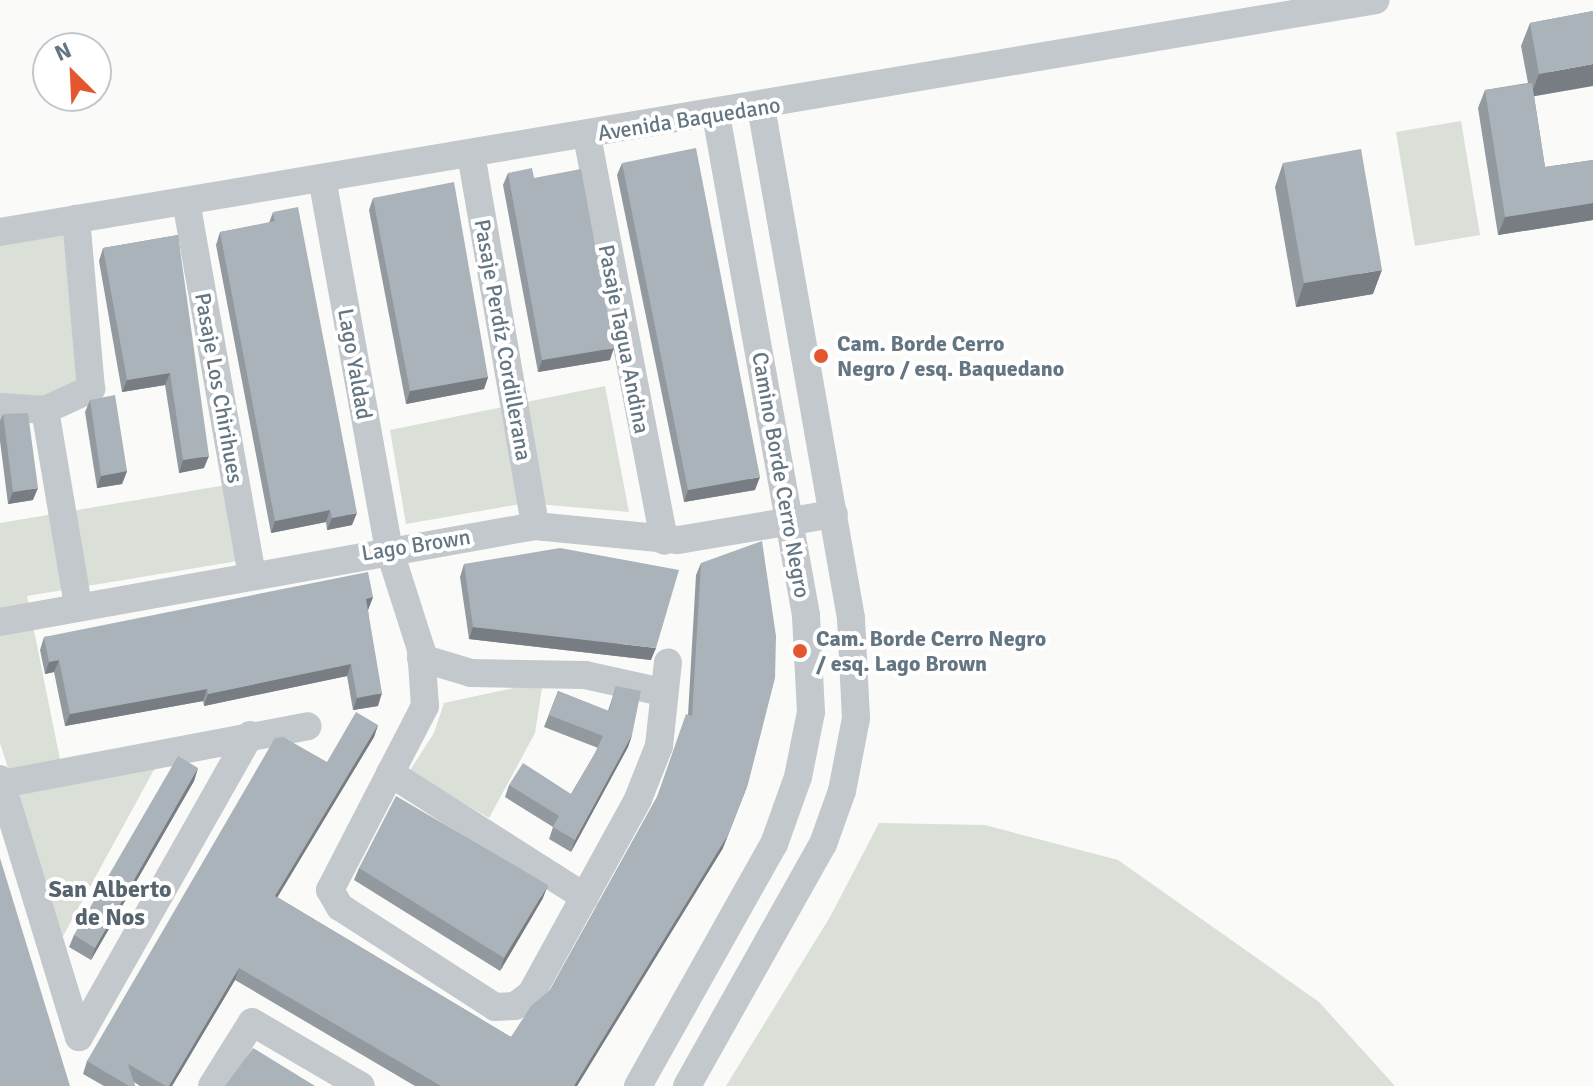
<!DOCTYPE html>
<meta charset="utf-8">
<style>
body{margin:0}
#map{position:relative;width:1593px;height:1086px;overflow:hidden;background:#fafaf8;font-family:Signika,sans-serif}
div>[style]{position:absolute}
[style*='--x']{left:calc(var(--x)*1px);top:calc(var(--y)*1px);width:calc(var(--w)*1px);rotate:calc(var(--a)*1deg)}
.green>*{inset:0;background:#dadfd7}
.minor>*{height:28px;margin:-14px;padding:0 14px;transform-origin:14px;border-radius:14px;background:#c3c8cc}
.wall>*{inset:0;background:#929a9f}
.shaded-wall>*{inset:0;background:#777d82}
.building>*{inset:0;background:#aab3b9}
.dots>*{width:22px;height:22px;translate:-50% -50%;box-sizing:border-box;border:4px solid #fff;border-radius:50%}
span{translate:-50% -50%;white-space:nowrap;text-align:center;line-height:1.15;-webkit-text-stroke:8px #fff;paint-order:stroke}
.street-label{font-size:22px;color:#657683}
.poi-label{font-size:22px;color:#657683;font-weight:700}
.left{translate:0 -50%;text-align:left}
.neighbourhood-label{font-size:24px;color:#57646e;font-weight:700}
.north{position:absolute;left:32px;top:32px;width:80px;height:80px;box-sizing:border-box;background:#fff;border:2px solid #c1c8cd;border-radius:50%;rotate:336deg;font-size:22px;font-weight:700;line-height:32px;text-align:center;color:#657683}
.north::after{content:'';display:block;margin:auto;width:28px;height:36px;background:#e4572e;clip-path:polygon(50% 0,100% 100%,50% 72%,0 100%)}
</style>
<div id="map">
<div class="green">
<div style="clip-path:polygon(1461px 121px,1480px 235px,1415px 246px,1396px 132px)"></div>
<div style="clip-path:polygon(76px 219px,91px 389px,0 407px,0 232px)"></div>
<div style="clip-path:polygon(605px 386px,629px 512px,526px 503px,406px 524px,390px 430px)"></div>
<div style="clip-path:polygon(226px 485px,244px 560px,27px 596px,64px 779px,161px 757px,62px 938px,0 743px,0 523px)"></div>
<div style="clip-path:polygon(518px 687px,542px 688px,535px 733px,489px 818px,409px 772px,434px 733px,444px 703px)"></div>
<div style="clip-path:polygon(879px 823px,985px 825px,1118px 860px,1319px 1002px,1395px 1086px,726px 1086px,830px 917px)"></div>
</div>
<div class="minor">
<div style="--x:587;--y:136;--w:412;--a:79.2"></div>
<div style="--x:471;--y:154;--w:377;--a:80.2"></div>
<div style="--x:322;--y:178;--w:377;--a:79.8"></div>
<div style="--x:389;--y:549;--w:105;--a:72.3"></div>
<div style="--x:421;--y:649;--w:57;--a:86"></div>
<div style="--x:425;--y:706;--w:207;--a:117.3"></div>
<div style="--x:330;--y:890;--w:20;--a:60"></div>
<div style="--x:340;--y:907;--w:184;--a:32.8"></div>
<div style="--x:495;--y:1007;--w:20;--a:-3"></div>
<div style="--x:515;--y:1006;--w:20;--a:-37"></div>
<div style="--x:531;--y:994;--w:222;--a:-61.2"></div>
<div style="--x:638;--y:799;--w:57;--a:-68.4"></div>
<div style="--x:659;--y:746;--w:84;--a:-83.9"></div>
<div style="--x:186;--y:201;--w:379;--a:80"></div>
<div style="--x:0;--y:232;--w:1395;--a:-9.57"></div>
<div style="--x:0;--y:407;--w:45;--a:3.8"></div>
<div style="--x:45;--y:410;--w:51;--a:-24.5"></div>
<div style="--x:91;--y:389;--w:171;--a:-95"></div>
<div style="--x:45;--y:410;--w:199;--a:80.4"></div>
<div style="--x:0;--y:622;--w:544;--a:-10.17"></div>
<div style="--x:535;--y:526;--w:144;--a:5.6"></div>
<div style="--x:678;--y:540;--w:158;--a:-9.5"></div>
<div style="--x:421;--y:658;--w:52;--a:16.7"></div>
<div style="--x:471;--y:673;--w:114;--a:1"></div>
<div style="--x:585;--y:675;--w:79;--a:12.4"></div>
<div style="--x:390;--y:773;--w:231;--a:32.5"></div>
<div style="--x:0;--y:779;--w:270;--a:73"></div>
<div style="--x:2;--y:784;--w:311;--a:-10.7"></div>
<div style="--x:79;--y:1037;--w:347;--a:-60.5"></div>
<div style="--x:212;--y:1086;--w:75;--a:-58"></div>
<div style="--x:252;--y:1022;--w:126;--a:30.4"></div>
<div style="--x:638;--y:1086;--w:278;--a:-60.7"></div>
<div style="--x:774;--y:844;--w:71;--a:-70.3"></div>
<div style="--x:798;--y:777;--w:66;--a:-78.7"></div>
<div style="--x:811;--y:712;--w:97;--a:-93"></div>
<div style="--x:806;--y:615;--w:508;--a:-100.2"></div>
<div style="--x:687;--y:1086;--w:278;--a:-60.7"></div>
<div style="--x:823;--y:844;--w:56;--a:-70.3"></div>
<div style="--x:842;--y:791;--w:74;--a:-79.1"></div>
<div style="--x:856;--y:718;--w:100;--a:-92.9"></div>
<div style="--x:851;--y:618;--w:519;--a:-99.99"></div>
</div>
<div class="wall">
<div style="clip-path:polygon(1593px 11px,1534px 96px,1545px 167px,1593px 160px,1593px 220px,1498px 235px,1478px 108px,1485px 90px,1528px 83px,1521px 46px,1530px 23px)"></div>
<div style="clip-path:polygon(622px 163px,755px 490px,684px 502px,617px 175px)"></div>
<div style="clip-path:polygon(1283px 163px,1373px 294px,1296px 307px,1275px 187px)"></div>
<div style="clip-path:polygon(508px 173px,534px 178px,610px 360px,538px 372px,503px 185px)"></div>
<div style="clip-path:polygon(373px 198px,488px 377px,484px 389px,406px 404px,369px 210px)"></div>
<div style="clip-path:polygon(273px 212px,352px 525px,327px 530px,326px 522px,271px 533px,216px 245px,220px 232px,269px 223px)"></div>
<div style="clip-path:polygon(178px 235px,204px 468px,179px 473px,165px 385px,122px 392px,99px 261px,103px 248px)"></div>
<div style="clip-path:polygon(90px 400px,127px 471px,122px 484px,97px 488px,85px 412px)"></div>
<div style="clip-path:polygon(3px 414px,33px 500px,8px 504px,0 441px,0 421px)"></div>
<div style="clip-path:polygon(701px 563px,723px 848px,577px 1086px,415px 1086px,235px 980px,172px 1086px,140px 1086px,134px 1082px,135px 1086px,104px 1086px,83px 1074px,87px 1061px,327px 762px,378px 725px,374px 737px,277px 897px,511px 1037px,550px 990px,657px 797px,688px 715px,696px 575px)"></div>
<div style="clip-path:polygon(464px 564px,651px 660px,469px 639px,460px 577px)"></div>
<div style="clip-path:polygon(373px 597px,368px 610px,378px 706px,353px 710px,347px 676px,204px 706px,203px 701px,65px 726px,54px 672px,45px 674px,40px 650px,44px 637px)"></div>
<div style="clip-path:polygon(616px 686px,632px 735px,628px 747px,571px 852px,549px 839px,553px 827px,505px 797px,509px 785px,571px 794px,598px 748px,544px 727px,558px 691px,608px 711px)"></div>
<div style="clip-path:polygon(198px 768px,194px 781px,91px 960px,69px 947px,74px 935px)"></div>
<div style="clip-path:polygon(359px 868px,543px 898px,500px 971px,354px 880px)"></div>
</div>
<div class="shaded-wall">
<div style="clip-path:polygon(1593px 64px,1593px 86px,1530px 97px,1539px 74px)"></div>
<div style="clip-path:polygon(1593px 203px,1593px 220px,1498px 235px,1505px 217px)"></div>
<div style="clip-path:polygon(1382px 270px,1373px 294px,1296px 307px,1304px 283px)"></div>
<div style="clip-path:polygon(614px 348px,610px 360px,538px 372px,542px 360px)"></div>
<div style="clip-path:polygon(170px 373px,165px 385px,122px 392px,127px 380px)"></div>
<div style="clip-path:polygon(488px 377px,484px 389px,406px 404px,410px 391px)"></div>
<div style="clip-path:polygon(209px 456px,204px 468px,179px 473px,183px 460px)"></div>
<div style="clip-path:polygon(127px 471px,122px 484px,97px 488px,101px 476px)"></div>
<div style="clip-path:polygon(760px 477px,755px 490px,684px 502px,688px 490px)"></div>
<div style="clip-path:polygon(38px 488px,33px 500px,8px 504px,13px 492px)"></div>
<div style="clip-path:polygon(330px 510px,326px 522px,271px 533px,275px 521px)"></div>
<div style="clip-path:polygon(357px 513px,352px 525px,327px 530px,332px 518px)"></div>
<div style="clip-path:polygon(373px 597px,368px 610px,361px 611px,366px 599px)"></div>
<div style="clip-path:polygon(473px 627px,656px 648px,651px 660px,469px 639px)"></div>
<div style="clip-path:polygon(59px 660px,54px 672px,45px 674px,49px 662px)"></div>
<div style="clip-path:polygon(351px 664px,347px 676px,204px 706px,208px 694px)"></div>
<div style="clip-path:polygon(207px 689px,203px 701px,65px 726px,70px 714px)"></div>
<div style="clip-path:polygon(382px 693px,378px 706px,353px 710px,357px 698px)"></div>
<div style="clip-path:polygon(378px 725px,374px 737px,271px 908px,275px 896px)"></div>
<div style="clip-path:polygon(632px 735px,628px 747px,571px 852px,575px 840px)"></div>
<div style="clip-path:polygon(198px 768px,194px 781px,91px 960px,95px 948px)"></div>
<div style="clip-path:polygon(748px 784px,723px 848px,577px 1086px,574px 1086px)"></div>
<div style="clip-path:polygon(548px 885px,543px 898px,500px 971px,504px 958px)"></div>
<div style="clip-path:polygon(239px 968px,235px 980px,172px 1086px,169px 1086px)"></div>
</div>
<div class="building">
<div style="clip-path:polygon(1593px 11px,1593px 64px,1539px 74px,1530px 23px)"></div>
<div style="clip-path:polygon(1532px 83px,1545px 167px,1593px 160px,1593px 203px,1505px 217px,1485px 90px)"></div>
<div style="clip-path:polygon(696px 148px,760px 477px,688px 490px,622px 163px)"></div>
<div style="clip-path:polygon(1361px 149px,1382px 270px,1304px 283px,1283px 163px)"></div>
<div style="clip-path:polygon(532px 168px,534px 178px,581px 169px,614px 348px,542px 360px,508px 173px)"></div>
<div style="clip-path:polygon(454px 182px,488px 377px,410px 391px,373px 198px)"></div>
<div style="clip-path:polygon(298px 207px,357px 513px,332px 518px,330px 510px,275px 521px,220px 232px,275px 221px,273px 212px)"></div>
<div style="clip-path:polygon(178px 235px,209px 456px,183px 460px,170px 373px,127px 380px,103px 248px)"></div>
<div style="clip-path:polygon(115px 395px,127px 471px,101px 476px,90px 400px)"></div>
<div style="clip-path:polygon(28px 413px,38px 488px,13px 492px,3px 414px)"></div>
<div style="clip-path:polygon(762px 541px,776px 636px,775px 678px,748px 784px,728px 835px,574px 1086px,441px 1086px,239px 968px,169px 1086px,166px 1086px,128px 1064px,135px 1086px,129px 1086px,87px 1061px,275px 738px,283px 737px,327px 762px,356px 712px,378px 725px,275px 896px,511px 1037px,531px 1006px,550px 990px,657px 797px,686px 714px,692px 716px,701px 563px)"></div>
<div style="clip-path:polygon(560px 548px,679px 570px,656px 648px,473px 627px,464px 564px)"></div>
<div style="clip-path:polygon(368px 572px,373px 597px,366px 599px,382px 693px,357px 698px,351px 664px,208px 694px,207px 689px,70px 714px,59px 660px,49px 662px,44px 637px)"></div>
<div style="clip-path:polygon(616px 686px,641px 691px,632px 735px,575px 840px,553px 827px,559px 816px,509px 785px,523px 763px,571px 794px,592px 759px,603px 736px,549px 715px,558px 691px,609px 711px)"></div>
<div style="clip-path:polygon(178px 756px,198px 768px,95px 948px,74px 935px)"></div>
<div style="clip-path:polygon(396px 796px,548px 885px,504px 958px,359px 868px)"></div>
<div style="clip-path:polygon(0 858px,70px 1086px,0 1086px)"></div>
<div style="clip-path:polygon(253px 1048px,315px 1086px,225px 1086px)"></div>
</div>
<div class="dots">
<div style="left:821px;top:356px;background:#e4572e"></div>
<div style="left:800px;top:651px;background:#e4572e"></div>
</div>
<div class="street-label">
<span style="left:689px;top:119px;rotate:-9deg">Avenida Baquedano</span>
<span style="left:624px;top:339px;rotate:79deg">Pasaje Tagua Andina</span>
<span style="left:503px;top:340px;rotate:80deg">Pasaje Perdíz Cordillerana</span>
<span style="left:355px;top:364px;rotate:80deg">Lago Yaldad</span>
<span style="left:219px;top:388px;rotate:80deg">Pasaje Los Chirihues</span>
<span style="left:781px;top:475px;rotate:80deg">Camino Borde Cerro Negro</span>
<span style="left:416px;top:545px;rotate:-9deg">Lago Brown</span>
</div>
<div class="poi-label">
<span class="left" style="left:837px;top:356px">Cam. Borde Cerro<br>Negro / esq. Baquedano</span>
<span class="left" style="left:816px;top:651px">Cam. Borde Cerro Negro<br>/ esq. Lago Brown</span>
</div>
<div class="neighbourhood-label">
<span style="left:110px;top:904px">San Alberto<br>de Nos</span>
</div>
<div class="north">N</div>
</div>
